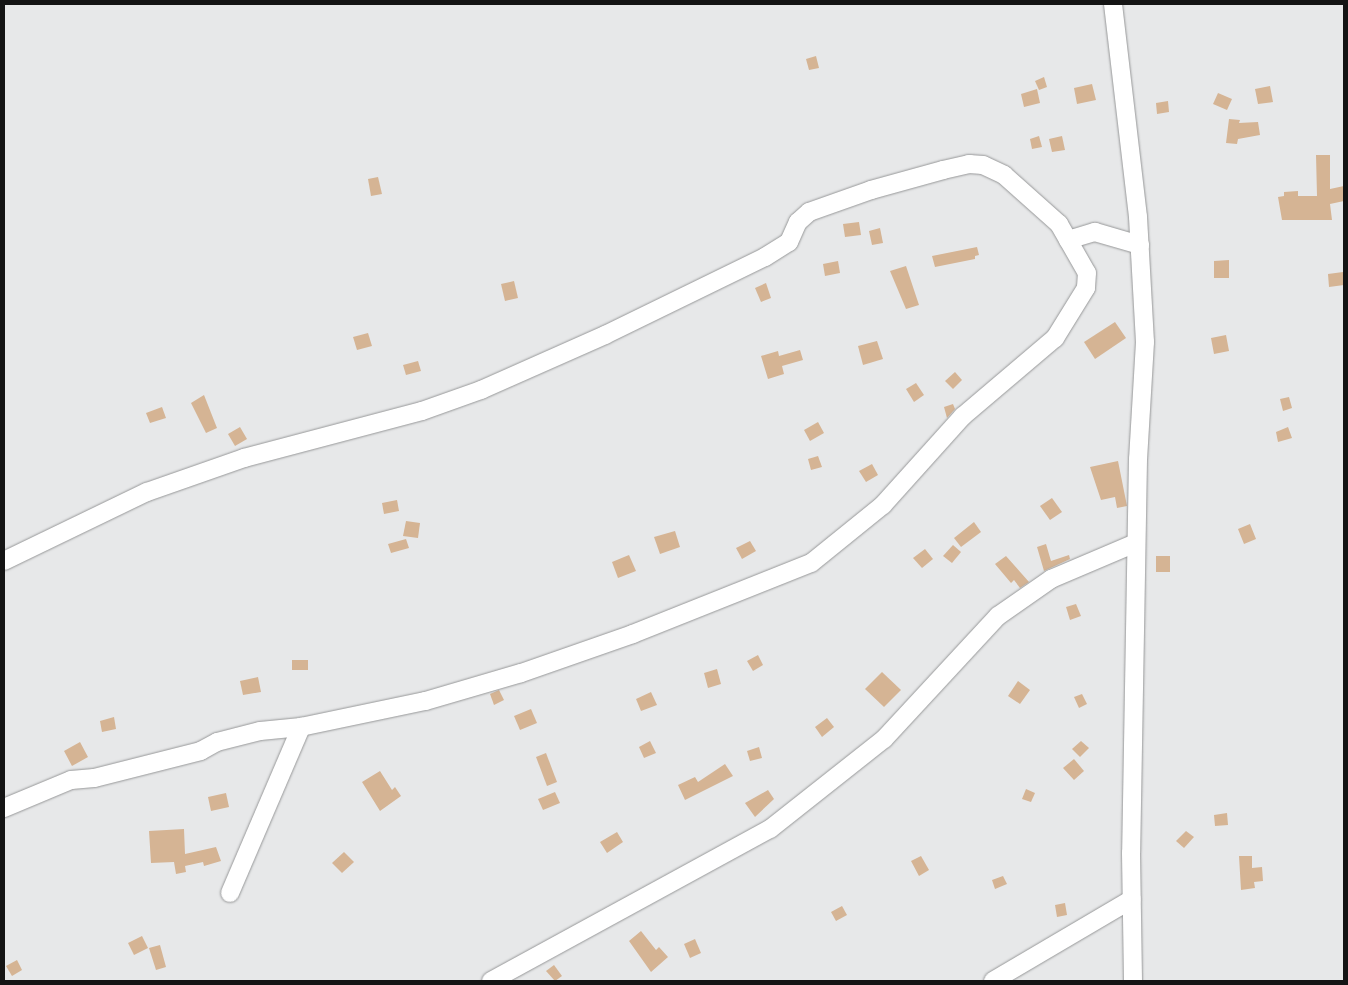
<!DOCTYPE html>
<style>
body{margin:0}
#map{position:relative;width:1348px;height:985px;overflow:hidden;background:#e7e8e9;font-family:"Golos Text",sans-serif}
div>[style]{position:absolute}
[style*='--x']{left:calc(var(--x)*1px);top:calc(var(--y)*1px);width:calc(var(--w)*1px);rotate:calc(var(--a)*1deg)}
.building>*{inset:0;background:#d5b494}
.roads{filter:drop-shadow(0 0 1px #969798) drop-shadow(0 0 1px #969798)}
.minor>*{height:18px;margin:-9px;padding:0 9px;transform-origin:9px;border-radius:9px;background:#fff}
span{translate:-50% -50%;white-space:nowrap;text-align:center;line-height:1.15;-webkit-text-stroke:4.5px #f4f5f6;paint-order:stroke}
.frame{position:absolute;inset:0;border:5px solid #141414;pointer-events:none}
</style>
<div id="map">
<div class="building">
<div style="clip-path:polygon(816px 56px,819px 68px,809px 70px,806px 59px)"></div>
<div style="clip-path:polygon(1044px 77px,1047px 87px,1039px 90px,1035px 81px)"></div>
<div style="clip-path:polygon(1092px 84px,1096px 100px,1077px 104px,1074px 88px)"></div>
<div style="clip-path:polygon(1270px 86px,1273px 102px,1258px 104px,1255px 89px)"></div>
<div style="clip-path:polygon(1037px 89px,1040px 103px,1024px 107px,1021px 94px)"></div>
<div style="clip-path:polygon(1218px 93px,1232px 99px,1227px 110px,1213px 104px)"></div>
<div style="clip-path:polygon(1168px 101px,1169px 112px,1157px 114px,1156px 103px)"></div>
<div style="clip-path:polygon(1229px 119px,1240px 120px,1239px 123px,1258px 122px,1260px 135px,1238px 139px,1237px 144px,1226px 143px)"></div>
<div style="clip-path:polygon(1039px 136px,1042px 147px,1032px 149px,1030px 139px)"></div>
<div style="clip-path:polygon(1062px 136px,1065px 150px,1052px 152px,1049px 139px)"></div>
<div style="clip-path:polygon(1316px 155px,1330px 155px,1330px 189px,1344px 186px,1344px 201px,1330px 204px,1332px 220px,1282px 220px,1278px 197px,1284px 196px,1284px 192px,1298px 191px,1298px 196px,1317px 196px)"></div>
<div style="clip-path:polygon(378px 177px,382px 194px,371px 196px,368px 179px)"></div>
<div style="clip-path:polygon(859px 222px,861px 235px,845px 237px,843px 224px)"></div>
<div style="clip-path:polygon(880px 228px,883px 243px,872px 245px,869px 231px)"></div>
<div style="clip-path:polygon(977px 247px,979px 255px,975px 256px,975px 259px,935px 267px,932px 256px)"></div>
<div style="clip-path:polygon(1229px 260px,1229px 278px,1214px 278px,1214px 261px)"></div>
<div style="clip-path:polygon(838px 261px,840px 273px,825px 276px,823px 264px)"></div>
<div style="clip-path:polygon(906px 266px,919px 305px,906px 309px,890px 271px)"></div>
<div style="clip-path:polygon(1343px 272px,1344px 285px,1329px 287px,1328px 274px)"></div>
<div style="clip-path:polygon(514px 281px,518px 298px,505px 301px,501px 284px)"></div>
<div style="clip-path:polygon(766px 283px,771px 298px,761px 302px,755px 288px)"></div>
<div style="clip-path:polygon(1115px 322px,1126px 338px,1095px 359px,1084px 342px)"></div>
<div style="clip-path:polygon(368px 333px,372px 346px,357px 350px,353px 337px)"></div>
<div style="clip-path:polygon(1226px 335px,1229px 351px,1214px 354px,1211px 338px)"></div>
<div style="clip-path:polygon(877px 341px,883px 359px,863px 365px,858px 346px)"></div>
<div style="clip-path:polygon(800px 350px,803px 360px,782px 366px,784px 374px,768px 379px,761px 356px,778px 351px,779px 356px)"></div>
<div style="clip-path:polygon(418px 361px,421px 371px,406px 375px,403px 365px)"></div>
<div style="clip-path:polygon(955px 372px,962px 380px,953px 389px,945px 381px)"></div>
<div style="clip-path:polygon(916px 383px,924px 395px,914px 402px,906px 389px)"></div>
<div style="clip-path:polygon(204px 395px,217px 428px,206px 433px,191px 403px)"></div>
<div style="clip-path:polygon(1289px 397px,1292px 408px,1283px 411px,1280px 399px)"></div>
<div style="clip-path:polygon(953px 404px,955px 409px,947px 418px,944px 407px)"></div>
<div style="clip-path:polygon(162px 407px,166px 418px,150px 423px,146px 413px)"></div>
<div style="clip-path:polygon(818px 422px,824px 433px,810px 441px,804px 430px)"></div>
<div style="clip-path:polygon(240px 427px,247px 439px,235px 446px,228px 434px)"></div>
<div style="clip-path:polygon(1288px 427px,1292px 438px,1278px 442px,1276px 432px)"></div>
<div style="clip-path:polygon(818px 456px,822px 467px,811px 470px,808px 459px)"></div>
<div style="clip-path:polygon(1118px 461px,1127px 506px,1117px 508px,1115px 497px,1101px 500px,1090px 467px)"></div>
<div style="clip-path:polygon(872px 464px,878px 475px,866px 482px,859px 471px)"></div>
<div style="clip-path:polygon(1052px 498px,1062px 512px,1050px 520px,1040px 506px)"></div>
<div style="clip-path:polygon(397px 500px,399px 511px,384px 514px,382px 503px)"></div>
<div style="clip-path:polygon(406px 521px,420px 523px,418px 538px,403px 536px)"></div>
<div style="clip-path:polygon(974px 522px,981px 532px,961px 547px,954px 538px)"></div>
<div style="clip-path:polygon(1250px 524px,1256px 539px,1244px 544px,1238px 529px)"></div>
<div style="clip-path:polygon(675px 531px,680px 547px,660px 554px,654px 537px)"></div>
<div style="clip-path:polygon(406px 539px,409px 548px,391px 553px,388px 544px)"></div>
<div style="clip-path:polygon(750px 541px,756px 551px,742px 559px,736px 548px)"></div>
<div style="clip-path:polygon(1046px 544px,1051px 561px,1069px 555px,1070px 559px,1044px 571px,1037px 547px)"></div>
<div style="clip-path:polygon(953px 545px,961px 552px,952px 563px,943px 556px)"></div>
<div style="clip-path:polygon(925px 549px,933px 559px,922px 568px,913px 558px)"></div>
<div style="clip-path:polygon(629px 555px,636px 571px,618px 578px,612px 562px)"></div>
<div style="clip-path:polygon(1006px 556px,1029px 582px,1020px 588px,1014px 580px,1011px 583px,995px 564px)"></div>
<div style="clip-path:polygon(1156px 556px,1170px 556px,1170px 572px,1156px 572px)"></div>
<div style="clip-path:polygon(1076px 604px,1081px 616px,1070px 620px,1066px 607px)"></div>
<div style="clip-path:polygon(758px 655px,763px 665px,753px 671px,747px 661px)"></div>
<div style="clip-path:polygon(292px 660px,308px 660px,308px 670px,292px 670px)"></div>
<div style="clip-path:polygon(717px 669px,721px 684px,708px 688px,704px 673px)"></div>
<div style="clip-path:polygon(882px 672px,901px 690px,884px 707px,865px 689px)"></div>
<div style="clip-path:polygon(258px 677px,261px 692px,243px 695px,240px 681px)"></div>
<div style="clip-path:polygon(1018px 681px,1030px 690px,1020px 704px,1008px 696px)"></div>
<div style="clip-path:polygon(499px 690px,504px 700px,494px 705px,490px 694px)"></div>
<div style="clip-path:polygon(651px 692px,657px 705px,641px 711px,636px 699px)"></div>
<div style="clip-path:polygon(1082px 694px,1087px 704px,1079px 708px,1074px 697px)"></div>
<div style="clip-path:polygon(531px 709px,537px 723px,520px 730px,514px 716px)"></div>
<div style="clip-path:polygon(114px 717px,116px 729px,102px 732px,100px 721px)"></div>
<div style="clip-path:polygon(827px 718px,834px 727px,822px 737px,815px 727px)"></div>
<div style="clip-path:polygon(650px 741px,656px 753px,644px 758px,639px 747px)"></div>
<div style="clip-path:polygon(1081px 741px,1089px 748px,1080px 757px,1072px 749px)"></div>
<div style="clip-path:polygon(80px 742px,88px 757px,72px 766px,64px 751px)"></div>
<div style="clip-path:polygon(759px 747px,762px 758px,750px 761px,747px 751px)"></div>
<div style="clip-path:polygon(546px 753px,557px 782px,547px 786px,536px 757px)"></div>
<div style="clip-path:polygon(1074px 759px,1084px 771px,1074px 780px,1063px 768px)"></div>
<div style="clip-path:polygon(725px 764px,733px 776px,685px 800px,678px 785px,695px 777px,698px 782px)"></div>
<div style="clip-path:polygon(380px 771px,392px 790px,395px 787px,401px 796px,380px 811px,362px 782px)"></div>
<div style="clip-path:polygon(1026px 789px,1035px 793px,1031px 802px,1022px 799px)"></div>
<div style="clip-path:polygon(768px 790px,774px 799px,755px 817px,745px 803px)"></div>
<div style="clip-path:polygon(555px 792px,560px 803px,543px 810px,538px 799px)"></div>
<div style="clip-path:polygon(226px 793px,229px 807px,211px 811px,208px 797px)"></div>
<div style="clip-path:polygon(1227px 813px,1228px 825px,1215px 826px,1214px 815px)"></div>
<div style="clip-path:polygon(184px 829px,185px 854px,216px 847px,221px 861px,204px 866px,203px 862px,185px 866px,186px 872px,176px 874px,174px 862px,151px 863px,149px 831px)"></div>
<div style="clip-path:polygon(1186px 831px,1194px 837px,1184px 848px,1176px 841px)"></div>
<div style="clip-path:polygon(617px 832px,623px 842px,607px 853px,600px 842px)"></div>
<div style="clip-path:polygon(344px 852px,354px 862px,342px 873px,332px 863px)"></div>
<div style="clip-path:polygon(921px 856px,929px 870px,919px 876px,911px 861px)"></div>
<div style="clip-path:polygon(1239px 856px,1252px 856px,1252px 868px,1262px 867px,1263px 881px,1254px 882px,1255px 888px,1241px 890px)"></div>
<div style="clip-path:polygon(1003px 876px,1007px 884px,995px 889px,992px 880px)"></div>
<div style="clip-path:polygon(1065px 903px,1067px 915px,1057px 917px,1055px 905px)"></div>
<div style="clip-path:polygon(842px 906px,847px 915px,836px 921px,831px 912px)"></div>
<div style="clip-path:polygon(641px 931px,656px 950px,659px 947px,668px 957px,651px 972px,629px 941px)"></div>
<div style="clip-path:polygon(142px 936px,148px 948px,134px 955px,128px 943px)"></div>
<div style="clip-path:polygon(695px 939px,701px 953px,690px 958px,684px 944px)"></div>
<div style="clip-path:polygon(160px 945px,166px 967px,156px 970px,149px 948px)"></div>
<div style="clip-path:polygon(17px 960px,22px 970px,12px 976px,6px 966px)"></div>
<div style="clip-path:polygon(554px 965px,562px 976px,555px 981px,546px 971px)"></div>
</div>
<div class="roads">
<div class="minor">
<div style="--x:1113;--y:4;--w:214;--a:83.3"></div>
<div style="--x:1138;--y:217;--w:125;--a:86.8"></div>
<div style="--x:1145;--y:342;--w:117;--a:93.4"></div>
<div style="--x:1138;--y:459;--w:394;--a:91"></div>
<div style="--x:1131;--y:853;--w:128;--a:89.1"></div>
<div style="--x:1068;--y:240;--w:28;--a:-17"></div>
<div style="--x:1095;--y:232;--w:47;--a:16.1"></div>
<div style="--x:4;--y:561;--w:159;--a:-25.8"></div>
<div style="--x:147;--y:492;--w:103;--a:-19.3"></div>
<div style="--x:244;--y:458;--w:184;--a:-14.8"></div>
<div style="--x:422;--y:411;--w:63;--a:-19.6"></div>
<div style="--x:481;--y:390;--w:136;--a:-23.9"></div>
<div style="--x:605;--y:335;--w:178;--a:-26"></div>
<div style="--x:765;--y:257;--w:28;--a:-32"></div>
<div style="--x:789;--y:242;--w:22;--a:-66"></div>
<div style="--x:798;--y:222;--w:15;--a:-42"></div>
<div style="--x:809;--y:212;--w:66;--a:-19.5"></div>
<div style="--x:871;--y:190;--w:75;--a:-15.5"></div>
<div style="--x:943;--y:170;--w:27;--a:-13"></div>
<div style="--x:969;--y:164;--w:14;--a:4"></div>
<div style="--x:983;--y:165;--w:23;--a:25"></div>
<div style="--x:1004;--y:175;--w:74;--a:41.7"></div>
<div style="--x:1059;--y:224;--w:56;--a:60.3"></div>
<div style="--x:1087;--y:273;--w:15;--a:94"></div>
<div style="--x:1086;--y:288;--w:59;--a:121.8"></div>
<div style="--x:1055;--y:338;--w:121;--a:139.7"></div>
<div style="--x:963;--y:416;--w:120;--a:132"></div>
<div style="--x:883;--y:505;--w:92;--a:141.1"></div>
<div style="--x:811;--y:563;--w:192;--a:158.3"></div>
<div style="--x:633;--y:634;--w:119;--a:160.8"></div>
<div style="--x:521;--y:673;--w:100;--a:163.7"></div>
<div style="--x:425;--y:701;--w:127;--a:168.2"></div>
<div style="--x:301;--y:727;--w:41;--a:174.4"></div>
<div style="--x:260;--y:731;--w:44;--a:165.7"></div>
<div style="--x:217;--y:742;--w:18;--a:151"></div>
<div style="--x:201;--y:751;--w:110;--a:165.8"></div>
<div style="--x:94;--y:778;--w:23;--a:175"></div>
<div style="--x:71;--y:780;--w:73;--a:157.3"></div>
<div style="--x:230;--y:893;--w:181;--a:-66.8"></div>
<div style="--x:491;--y:981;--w:318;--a:-28.6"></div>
<div style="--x:770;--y:829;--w:145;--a:-38.3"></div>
<div style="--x:884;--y:739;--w:168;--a:-47.2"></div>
<div style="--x:998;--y:616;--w:65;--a:-34.9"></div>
<div style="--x:1051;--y:579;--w:92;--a:-23"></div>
<div style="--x:993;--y:981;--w:161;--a:-30.5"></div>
</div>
</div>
<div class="frame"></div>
</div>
